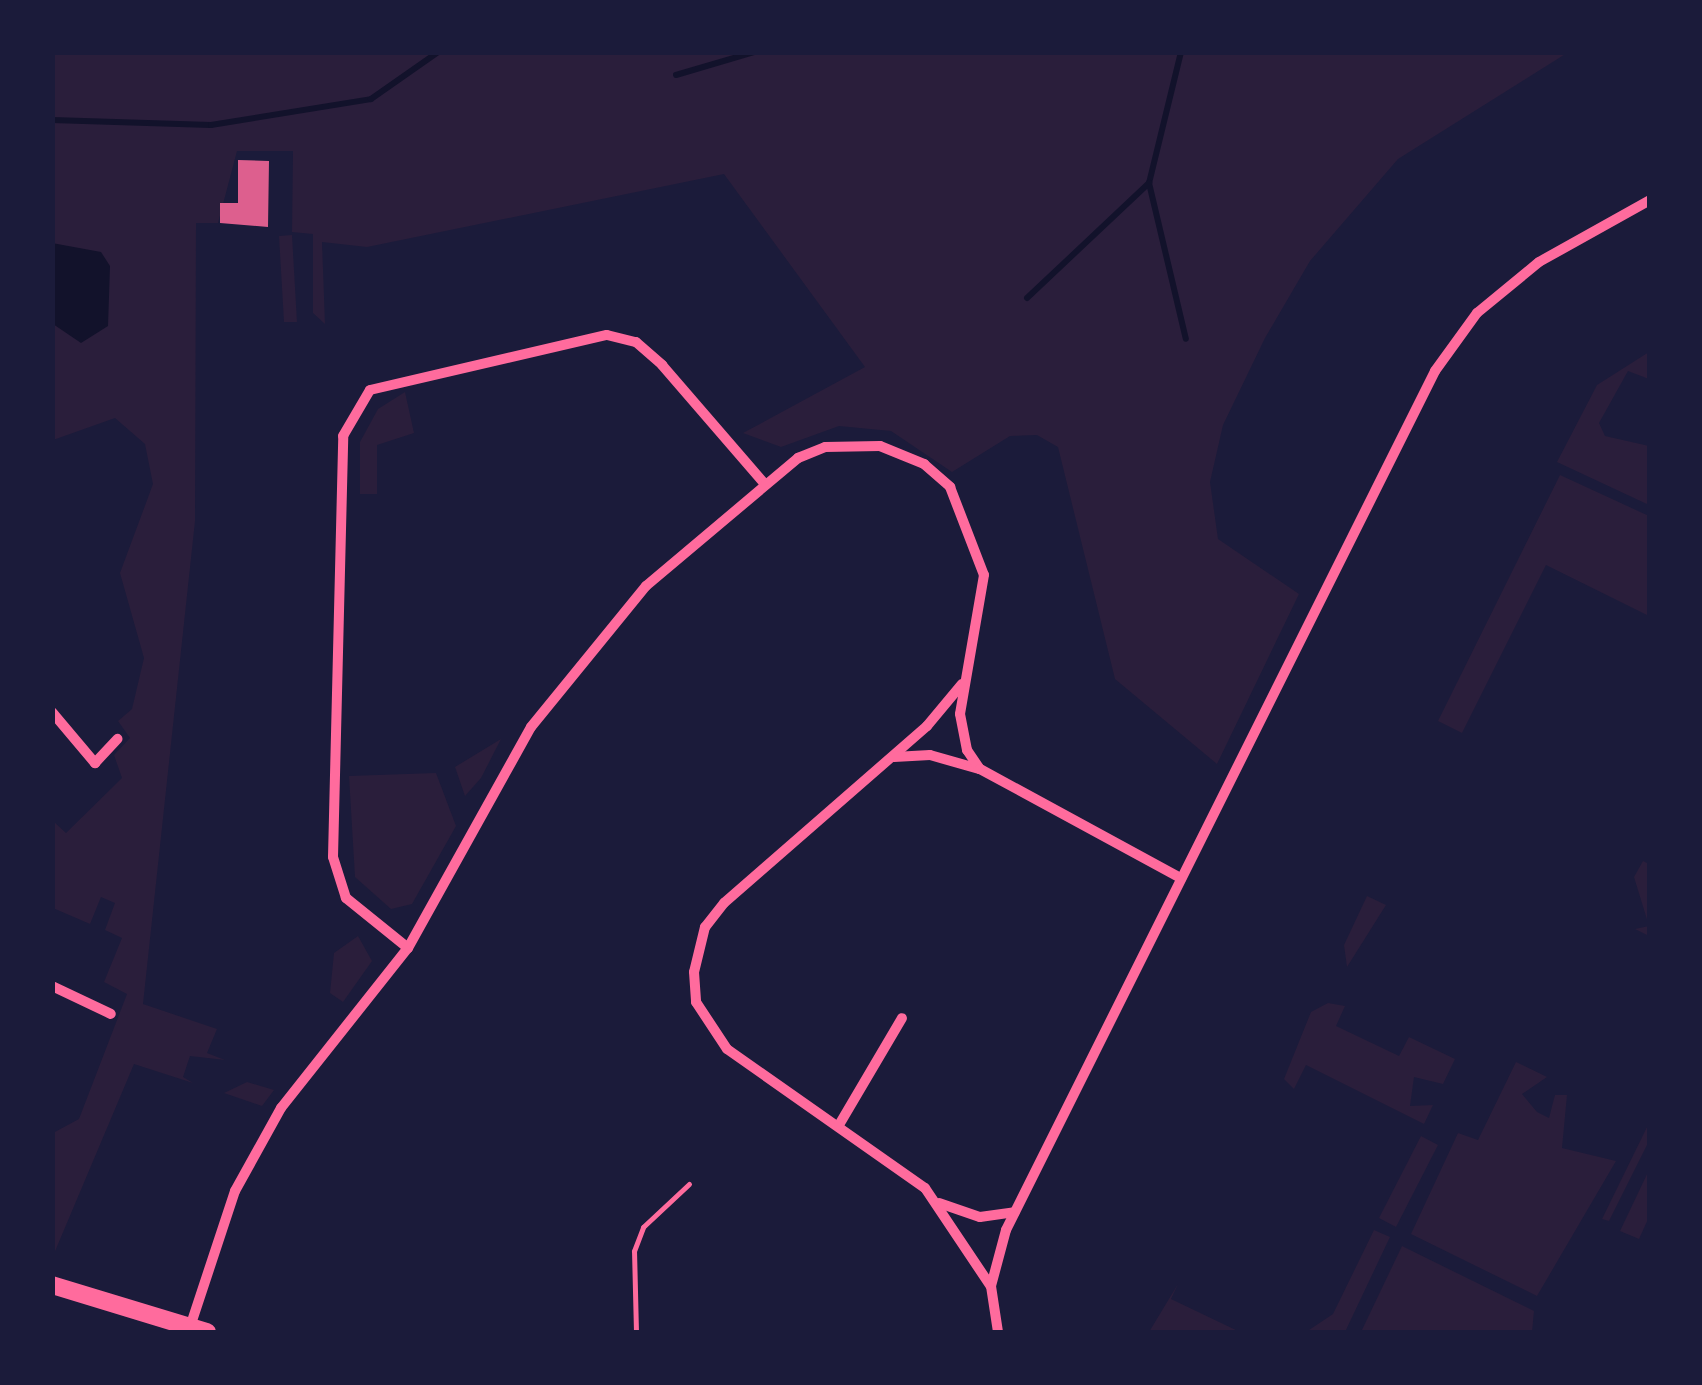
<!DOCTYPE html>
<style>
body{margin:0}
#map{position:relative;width:1702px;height:1385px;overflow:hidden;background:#1b1b3a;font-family:Signika,sans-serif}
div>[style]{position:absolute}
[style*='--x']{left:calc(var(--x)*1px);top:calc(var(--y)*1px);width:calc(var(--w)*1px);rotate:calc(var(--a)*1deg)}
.green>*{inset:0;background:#2a1e3b}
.water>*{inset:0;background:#12122b}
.stream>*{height:6px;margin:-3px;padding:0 3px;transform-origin:3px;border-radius:3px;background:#12122b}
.building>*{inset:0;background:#dd5f8e}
.service>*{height:5px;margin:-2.5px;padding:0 2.5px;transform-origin:2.5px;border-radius:2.5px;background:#ff6b9d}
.minor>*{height:10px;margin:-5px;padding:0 5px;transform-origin:5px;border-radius:5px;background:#ff6b9d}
.primary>*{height:18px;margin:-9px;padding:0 9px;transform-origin:9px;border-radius:9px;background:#ff6b9d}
span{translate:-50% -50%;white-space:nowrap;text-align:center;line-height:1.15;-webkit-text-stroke:8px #1b1b3a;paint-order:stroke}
.frame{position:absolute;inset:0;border:55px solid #1b1b3a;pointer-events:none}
</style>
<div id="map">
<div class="green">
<div style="clip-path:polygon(53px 53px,1567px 53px,1398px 159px,1310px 261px,1265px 338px,1223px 425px,1210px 482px,1218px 539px,1299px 594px,1217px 764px,1115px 679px,1058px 447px,1037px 435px,1010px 436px,952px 472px,891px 431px,839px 426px,781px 447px,743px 433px,865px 367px,724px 174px,367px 247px,322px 242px,325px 324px,313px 313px,313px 234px,292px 232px,293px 151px,237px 151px,218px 223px,196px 223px,195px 521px,143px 1004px,217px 1029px,207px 1053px,225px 1060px,190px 1056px,183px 1077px,193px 1083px,134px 1064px,53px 1256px,53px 1133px,79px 1119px,127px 994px,104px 982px,122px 938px,105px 930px,115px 903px,101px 897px,90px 924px,53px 908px,53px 821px,66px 833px,122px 778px,114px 755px,130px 738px,118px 721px,132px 709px,144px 658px,120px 573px,153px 484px,145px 444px,115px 418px,53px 440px)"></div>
<div style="clip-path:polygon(292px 235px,297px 322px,284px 322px,279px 236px)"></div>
<div style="clip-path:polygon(1649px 352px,1649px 379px,1628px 371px,1599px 423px,1605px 436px,1649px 446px,1649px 505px,1557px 462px,1597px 385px)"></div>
<div style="clip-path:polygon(405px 392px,414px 433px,377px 445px,377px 494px,360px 494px,360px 442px,378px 409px)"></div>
<div style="clip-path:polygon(1560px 475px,1649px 516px,1649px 616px,1546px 565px,1462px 733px,1438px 721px)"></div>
<div style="clip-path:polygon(501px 739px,481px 778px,465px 796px,455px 767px)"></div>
<div style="clip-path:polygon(436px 773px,456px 826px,412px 904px,391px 909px,355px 877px,349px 776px)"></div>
<div style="clip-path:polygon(1643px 861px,1649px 864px,1649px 936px,1635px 929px,1649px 926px,1634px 877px)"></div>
<div style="clip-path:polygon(1367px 896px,1386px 905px,1347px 967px,1344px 945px)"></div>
<div style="clip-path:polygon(358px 936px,372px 961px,343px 1002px,330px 993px,334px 953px)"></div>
<div style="clip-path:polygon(1328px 1003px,1345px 1006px,1336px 1026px,1399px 1056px,1409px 1037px,1455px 1059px,1443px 1084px,1414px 1077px,1410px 1106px,1433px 1105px,1424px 1124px,1306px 1065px,1294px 1089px,1284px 1079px,1311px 1012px)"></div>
<div style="clip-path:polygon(1516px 1062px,1547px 1077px,1522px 1094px,1537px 1112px,1549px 1118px,1555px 1095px,1567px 1095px,1562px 1148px,1616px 1161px,1537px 1296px,1411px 1234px,1458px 1133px,1478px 1140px)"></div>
<div style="clip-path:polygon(247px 1082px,274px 1090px,262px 1106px,224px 1093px)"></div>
<div style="clip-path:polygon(1649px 1123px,1649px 1141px,1609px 1221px,1602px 1219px)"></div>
<div style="clip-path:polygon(1421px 1136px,1438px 1145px,1396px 1227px,1379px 1218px)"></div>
<div style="clip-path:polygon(1649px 1170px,1649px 1217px,1639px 1239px,1620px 1231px)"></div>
<div style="clip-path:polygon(1374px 1230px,1390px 1237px,1345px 1332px,1306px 1332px,1333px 1314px)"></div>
<div style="clip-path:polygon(1402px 1246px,1534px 1311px,1532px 1332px,1361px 1332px)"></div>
<div style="clip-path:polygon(1178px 1284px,1171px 1299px,1240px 1332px,1149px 1332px)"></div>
</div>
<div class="water">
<div style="clip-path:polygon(52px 243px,101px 252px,110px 266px,108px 326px,81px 343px,53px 324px)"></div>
</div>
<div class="stream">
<div style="--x:1181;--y:52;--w:135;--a:103.7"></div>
<div style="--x:1149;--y:183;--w:160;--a:76.7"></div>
<div style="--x:676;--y:75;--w:81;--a:-16.4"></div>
<div style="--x:52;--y:120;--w:159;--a:1.8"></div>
<div style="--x:211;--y:125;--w:162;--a:-9.2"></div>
<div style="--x:371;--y:99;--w:82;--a:-35"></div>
<div style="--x:1027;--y:298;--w:168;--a:-43.3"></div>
</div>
<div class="building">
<div style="clip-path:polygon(238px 160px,269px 161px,268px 227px,220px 223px,220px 203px,238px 203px)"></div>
</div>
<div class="service">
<div style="--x:636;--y:1332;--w:81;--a:-91.4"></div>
<div style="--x:634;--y:1251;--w:26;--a:-69"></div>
<div style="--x:643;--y:1227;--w:63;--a:-43.1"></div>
</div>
<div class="minor">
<div style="--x:962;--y:684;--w:55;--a:129.8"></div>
<div style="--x:927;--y:726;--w:269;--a:138.9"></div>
<div style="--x:724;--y:903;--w:31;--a:128"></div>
<div style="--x:705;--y:927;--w:46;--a:103.7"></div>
<div style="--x:694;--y:972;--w:30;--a:86"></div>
<div style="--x:696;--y:1002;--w:56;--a:56.6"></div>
<div style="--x:727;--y:1049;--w:242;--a:35.1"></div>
<div style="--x:925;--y:1188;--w:117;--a:56.2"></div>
<div style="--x:52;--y:712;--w:67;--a:49.9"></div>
<div style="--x:95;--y:763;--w:33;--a:-47"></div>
<div style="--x:894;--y:757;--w:36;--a:-3"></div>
<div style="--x:930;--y:755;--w:51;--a:15.9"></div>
<div style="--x:408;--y:948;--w:80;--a:-141.1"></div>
<div style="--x:346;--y:898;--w:43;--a:-107.6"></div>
<div style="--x:333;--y:857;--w:421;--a:-88.6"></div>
<div style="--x:343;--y:436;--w:53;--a:-59.6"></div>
<div style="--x:370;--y:390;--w:243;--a:-13.1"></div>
<div style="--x:607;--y:335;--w:30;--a:14"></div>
<div style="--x:636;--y:342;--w:35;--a:41"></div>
<div style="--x:662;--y:365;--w:156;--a:49.2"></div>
<div style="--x:52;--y:986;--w:65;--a:25.4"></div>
<div style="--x:839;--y:1125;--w:124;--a:-59.5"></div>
<div style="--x:939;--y:1203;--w:43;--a:18.9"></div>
<div style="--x:980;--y:1217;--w:35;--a:-8"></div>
<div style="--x:190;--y:1327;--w:143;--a:-71.7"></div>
<div style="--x:235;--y:1191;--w:95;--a:-61"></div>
<div style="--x:281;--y:1108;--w:204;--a:-51.6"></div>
<div style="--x:408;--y:948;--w:253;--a:-60.9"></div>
<div style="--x:531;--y:727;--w:182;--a:-50.8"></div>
<div style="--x:646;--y:586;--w:199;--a:-40.1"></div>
<div style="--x:798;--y:458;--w:29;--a:-22"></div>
<div style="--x:825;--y:447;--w:55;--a:-1"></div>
<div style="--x:880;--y:446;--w:48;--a:22.2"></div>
<div style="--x:924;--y:464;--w:35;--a:41"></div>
<div style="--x:950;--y:487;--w:94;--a:68.9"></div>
<div style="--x:984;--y:575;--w:141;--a:99.8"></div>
<div style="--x:960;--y:714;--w:37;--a:79"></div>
<div style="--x:967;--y:750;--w:23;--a:56"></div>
<div style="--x:980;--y:769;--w:229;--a:28.5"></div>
<div style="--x:998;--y:1332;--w:47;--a:-98.7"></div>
<div style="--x:991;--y:1286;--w:58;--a:-75"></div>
<div style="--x:1006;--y:1230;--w:960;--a:-63.46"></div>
<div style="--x:1435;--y:371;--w:72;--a:-54.1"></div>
<div style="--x:1477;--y:313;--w:80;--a:-39.4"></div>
<div style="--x:1539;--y:262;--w:127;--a:-29.2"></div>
</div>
<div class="primary">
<div style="--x:52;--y:1285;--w:162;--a:16.9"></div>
</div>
<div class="frame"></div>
</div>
